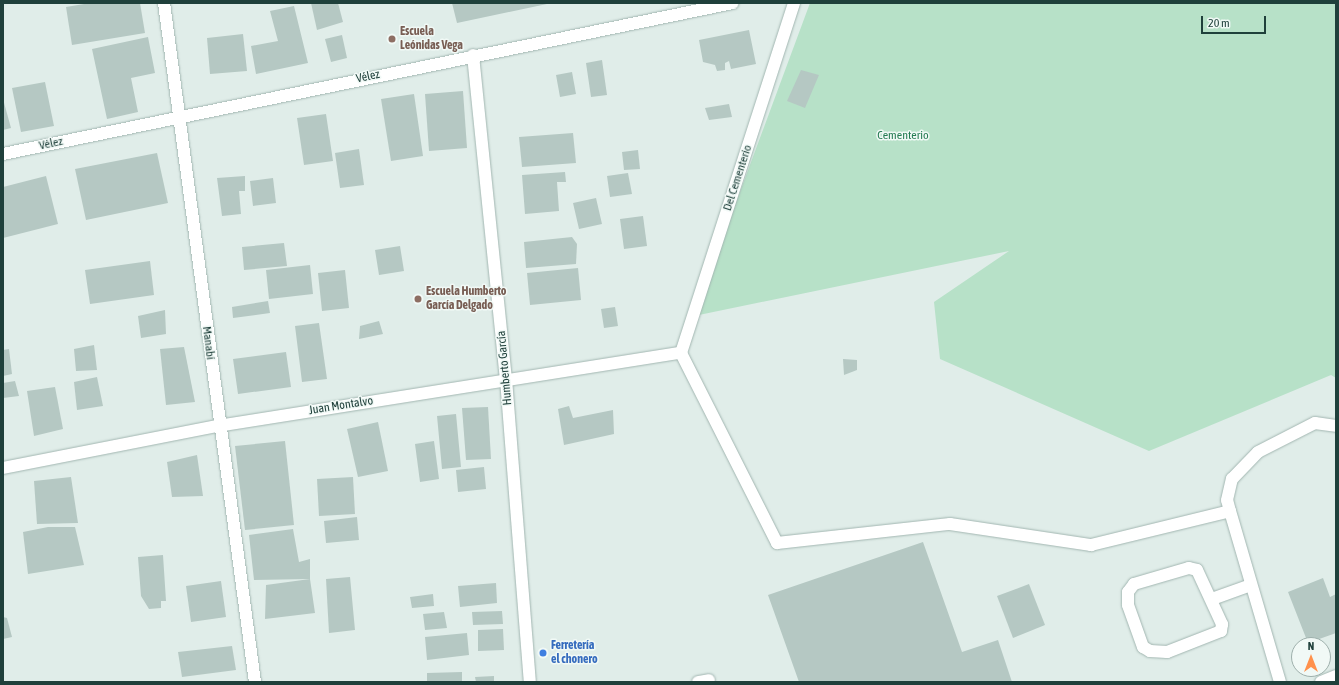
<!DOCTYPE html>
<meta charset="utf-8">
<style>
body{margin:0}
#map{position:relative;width:1339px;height:685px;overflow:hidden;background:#e0ede9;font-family:"Asap Condensed",sans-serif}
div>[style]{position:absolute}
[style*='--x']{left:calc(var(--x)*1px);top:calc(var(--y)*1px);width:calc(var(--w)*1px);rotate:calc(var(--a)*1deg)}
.green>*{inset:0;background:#b7e1c8}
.building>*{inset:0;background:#b5c8c3}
.roads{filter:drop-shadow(0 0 1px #a2b6b1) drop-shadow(0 0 1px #a2b6b1)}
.minor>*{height:12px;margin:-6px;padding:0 6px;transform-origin:6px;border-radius:6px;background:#fff}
.dots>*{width:11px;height:11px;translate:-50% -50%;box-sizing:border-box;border:2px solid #f1f9f6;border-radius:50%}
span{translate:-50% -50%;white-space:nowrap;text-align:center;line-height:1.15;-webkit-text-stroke:3px #f1f9f6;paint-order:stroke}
.education-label{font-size:12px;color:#785e54;font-weight:700}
.left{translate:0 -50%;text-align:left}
.street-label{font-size:12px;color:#1f403b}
.park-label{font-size:12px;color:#247b52}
.shop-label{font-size:12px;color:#366cbe;font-weight:700}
.frame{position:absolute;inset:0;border:4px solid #1f403b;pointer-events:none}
.north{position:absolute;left:1291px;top:637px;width:40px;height:40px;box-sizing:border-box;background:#f1f9f6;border:1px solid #9dafab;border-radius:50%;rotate:0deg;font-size:11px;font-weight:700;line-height:16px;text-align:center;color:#1f403b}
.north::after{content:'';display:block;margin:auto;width:14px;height:18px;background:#ff914c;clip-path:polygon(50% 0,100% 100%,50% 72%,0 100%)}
.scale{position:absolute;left:1201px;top:16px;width:65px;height:18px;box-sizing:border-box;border:2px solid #1f403b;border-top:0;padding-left:5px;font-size:12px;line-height:14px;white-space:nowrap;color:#1f403b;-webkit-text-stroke:3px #f1f9f6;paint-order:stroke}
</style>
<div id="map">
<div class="green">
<div style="clip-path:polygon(810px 3px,1336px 3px,1336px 378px,1331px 375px,1149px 451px,940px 359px,934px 302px,1009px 251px,694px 316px)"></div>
</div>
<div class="building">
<div style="clip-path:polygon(90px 3px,140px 3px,145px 33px,72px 45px,66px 7px)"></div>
<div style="clip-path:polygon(311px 3px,338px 3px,343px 22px,317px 30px)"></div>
<div style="clip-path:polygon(452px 3px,546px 3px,547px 4px,457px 23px)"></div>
<div style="clip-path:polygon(294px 6px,308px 63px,256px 74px,251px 46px,278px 41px,270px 11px)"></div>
<div style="clip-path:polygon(749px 30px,756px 64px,731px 69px,729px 61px,725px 63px,725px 70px,717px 71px,715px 65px,703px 62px,699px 40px)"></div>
<div style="clip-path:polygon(243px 34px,247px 71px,210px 74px,207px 38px)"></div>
<div style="clip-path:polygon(342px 35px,347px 58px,331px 62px,325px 39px)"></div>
<div style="clip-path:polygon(148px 37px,155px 73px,131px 78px,138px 112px,107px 119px,92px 49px)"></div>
<div style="clip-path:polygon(602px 60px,607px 95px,591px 97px,586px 63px)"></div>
<div style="clip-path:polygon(801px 70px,819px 75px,805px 108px,787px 101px)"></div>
<div style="clip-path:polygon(572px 72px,576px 94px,560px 97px,556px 75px)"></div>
<div style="clip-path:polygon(45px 82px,54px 126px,21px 132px,12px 88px)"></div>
<div style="clip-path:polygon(463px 91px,467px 148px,429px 151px,425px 94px)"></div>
<div style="clip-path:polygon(414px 94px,423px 156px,391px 161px,381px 99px)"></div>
<div style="clip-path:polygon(3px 99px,11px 128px,3px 130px)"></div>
<div style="clip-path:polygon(729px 104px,732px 117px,709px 120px,705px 108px)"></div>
<div style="clip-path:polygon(326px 114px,333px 161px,304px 165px,297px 118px)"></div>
<div style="clip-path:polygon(573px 133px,576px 163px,522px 167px,519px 137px)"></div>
<div style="clip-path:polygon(359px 149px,364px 185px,340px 188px,335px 153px)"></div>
<div style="clip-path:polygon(638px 150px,640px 169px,624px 170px,622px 152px)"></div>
<div style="clip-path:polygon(157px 153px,168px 203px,86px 220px,75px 169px)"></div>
<div style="clip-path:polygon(565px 172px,566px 182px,557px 182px,559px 211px,525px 214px,522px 175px)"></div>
<div style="clip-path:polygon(628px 173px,632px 194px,610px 197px,607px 176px)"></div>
<div style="clip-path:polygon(46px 176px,58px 224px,3px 238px,3px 187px)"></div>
<div style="clip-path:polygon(245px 176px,245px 191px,239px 191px,241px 214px,222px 216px,217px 178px)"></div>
<div style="clip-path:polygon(273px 178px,276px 203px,253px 206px,250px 181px)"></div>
<div style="clip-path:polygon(596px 198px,602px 224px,579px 229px,573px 203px)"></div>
<div style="clip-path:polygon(643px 216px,647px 246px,624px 249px,620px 219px)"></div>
<div style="clip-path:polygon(572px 237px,577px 244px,576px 264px,526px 268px,524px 242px)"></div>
<div style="clip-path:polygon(284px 243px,287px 266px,244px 270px,242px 247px)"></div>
<div style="clip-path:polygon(400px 246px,404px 271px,379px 275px,375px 250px)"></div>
<div style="clip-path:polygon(150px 261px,154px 295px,90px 304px,85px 270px)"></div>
<div style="clip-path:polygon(310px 265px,313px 294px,269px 299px,266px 270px)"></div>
<div style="clip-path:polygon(578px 268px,581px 300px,530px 305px,527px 273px)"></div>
<div style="clip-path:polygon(345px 270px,349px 308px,322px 311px,318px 273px)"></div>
<div style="clip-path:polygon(268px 301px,270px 313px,233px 318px,232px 307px)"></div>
<div style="clip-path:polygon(615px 307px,618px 326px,604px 328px,601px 309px)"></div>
<div style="clip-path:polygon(165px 310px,166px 334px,141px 338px,138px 316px)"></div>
<div style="clip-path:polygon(379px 321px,383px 334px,359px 339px,360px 326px)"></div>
<div style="clip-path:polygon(319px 323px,327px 379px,302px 382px,295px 326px)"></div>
<div style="clip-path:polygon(94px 345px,97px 370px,76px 371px,74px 349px)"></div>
<div style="clip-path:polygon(184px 347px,195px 402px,166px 405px,160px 349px)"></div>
<div style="clip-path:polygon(9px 349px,12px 374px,3px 376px,3px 350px)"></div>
<div style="clip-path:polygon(286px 352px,291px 387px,238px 394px,233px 359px)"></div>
<div style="clip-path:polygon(843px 359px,857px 360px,857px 370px,844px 375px)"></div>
<div style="clip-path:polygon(97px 377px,103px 406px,77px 410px,74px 382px)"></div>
<div style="clip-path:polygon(15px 381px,19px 396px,3px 398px,3px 383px)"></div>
<div style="clip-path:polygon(55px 387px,63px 429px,34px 436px,27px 391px)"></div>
<div style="clip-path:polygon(569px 406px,573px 418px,613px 410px,614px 434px,564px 445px,558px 409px)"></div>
<div style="clip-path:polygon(488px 407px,491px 459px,466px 460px,462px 408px)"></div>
<div style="clip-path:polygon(456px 414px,461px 467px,442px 469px,437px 416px)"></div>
<div style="clip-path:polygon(378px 422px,388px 471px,358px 477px,347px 429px)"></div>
<div style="clip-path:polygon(285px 441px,294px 525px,245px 530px,235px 446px)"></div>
<div style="clip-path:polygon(434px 441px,439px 479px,420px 482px,415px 444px)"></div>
<div style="clip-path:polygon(197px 455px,203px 496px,172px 497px,167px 462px)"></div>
<div style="clip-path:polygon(484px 467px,486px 489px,458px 492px,456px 470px)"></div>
<div style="clip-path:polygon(71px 477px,78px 523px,37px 524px,34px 481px)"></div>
<div style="clip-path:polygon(353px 477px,355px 514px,319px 516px,317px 479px)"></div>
<div style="clip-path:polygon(357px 517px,359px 540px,326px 543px,324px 521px)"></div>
<div style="clip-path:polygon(48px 527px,75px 527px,84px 565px,28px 574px,23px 532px)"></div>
<div style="clip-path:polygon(293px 529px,299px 562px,310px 559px,310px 579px,254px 580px,249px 535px)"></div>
<div style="clip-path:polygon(923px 542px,962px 652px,998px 640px,1012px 682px,799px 682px,768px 595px)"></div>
<div style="clip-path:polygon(163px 555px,166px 601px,161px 601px,161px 608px,149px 609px,141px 596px,138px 557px)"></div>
<div style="clip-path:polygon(350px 577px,355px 630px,329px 633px,326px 579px)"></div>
<div style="clip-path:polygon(1323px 578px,1330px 597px,1336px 594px,1336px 633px,1308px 643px,1288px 592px)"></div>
<div style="clip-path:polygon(310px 579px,315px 613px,265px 619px,266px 585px)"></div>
<div style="clip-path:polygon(221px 581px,226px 617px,191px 622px,186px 586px)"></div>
<div style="clip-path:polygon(496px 583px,497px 603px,460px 607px,458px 586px)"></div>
<div style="clip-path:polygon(1029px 584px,1045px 625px,1013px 638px,997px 596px)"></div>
<div style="clip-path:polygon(433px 594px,434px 606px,412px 608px,410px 597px)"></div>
<div style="clip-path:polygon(502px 611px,503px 624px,473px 625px,472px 612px)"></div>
<div style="clip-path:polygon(444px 612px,447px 628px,425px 630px,423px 614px)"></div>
<div style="clip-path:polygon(3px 617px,7px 618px,12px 637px,3px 639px)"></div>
<div style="clip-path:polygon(503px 629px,504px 650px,478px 651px,478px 630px)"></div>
<div style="clip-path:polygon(467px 633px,469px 655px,427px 660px,425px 637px)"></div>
<div style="clip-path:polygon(232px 646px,236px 670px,182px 677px,178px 652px)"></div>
<div style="clip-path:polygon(462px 672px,462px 682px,427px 682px,427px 673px)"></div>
<div style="clip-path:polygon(494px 676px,494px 682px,476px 682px,475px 677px)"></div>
</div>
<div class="roads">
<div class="minor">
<div style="--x:164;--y:3;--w:685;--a:82.37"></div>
<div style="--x:473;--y:55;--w:326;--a:84.2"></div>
<div style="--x:506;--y:379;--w:304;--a:85.5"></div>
<div style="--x:3;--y:154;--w:745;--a:-11.69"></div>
<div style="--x:681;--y:353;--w:213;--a:63.2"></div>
<div style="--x:777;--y:543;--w:174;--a:-6.3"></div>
<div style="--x:950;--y:524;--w:143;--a:8.5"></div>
<div style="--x:1091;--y:545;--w:143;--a:-13.7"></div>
<div style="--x:1230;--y:511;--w:178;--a:73.7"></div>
<div style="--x:681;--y:353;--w:368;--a:-72.1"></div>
<div style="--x:3;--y:468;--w:219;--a:-11.1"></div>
<div style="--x:218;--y:426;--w:469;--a:-9"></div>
<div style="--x:1230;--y:511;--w:11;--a:-105"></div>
<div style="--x:1227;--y:500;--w:22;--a:-77"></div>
<div style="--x:1232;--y:479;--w:37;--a:-46"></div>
<div style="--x:1258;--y:452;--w:64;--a:-27"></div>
<div style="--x:1315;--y:423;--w:21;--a:8"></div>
<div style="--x:1189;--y:568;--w:8;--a:14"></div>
<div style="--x:1197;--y:570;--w:60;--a:65.2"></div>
<div style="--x:1222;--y:624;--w:7;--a:98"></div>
<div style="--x:1221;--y:631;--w:58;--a:158.7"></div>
<div style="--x:1167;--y:652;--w:17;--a:-177"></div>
<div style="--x:1150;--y:651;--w:8;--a:-150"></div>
<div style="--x:1143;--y:647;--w:45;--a:-109.7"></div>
<div style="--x:1128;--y:605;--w:13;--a:-90"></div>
<div style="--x:1128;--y:592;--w:10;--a:-53"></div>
<div style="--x:1134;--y:584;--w:57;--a:-16.2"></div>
<div style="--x:1212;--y:599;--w:41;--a:-19.7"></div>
<div style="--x:698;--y:682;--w:11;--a:-10"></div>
<div style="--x:1321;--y:682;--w:16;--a:-22"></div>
</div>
</div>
<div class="dots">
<div style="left:392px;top:39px;background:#8d6e63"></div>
<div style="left:418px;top:299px;background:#8d6e63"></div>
<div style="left:543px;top:653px;background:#3f7fe0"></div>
</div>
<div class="education-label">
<span class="left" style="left:400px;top:39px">Escuela<br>Leónidas Vega</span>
<span class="left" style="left:426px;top:299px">Escuela Humberto<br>García Delgado</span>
</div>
<div class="street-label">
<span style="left:368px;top:77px;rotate:-12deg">Vélez</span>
<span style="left:51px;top:144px;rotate:-12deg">Vélez</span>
<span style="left:738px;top:178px;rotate:-72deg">Del Cementerio</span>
<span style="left:208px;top:343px;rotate:83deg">Manabí</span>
<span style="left:505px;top:368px;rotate:-95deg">Humberto García</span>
<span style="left:341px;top:406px;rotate:-9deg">Juan Montalvo</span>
</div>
<div class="park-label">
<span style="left:903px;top:136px">Cementerio</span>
</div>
<div class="shop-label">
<span class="left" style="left:551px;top:653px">Ferretería<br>el chonero</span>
</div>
<div class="frame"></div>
<div class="north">N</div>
<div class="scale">20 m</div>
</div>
